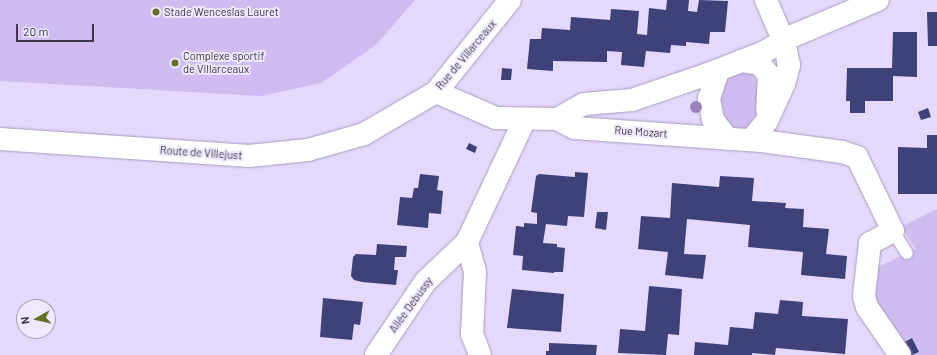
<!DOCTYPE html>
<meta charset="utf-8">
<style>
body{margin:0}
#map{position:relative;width:937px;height:355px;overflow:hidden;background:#e4d8fc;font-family:Barlow,sans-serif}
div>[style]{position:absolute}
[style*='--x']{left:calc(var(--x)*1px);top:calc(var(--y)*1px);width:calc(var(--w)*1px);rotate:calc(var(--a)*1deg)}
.green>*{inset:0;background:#cfbdf2}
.building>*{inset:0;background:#3f4179}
.roads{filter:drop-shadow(0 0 1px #a89dbf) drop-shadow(0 0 1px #a89dbf)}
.lane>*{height:12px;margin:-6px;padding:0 6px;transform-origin:6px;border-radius:6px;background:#fff}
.street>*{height:22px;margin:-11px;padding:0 11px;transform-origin:11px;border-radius:11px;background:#fff}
.trees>*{width:12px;height:12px;margin:-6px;border-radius:50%;background:#9983bd}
.dots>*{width:11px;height:11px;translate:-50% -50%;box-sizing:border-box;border:2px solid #efe8fe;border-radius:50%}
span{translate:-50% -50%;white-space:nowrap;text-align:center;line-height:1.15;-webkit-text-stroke:4px #efe8fe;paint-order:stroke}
.poi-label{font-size:11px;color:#3d3947}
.left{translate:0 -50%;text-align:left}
.street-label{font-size:11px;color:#3d3947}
.north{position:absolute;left:16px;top:299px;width:40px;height:40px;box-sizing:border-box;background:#efe8fe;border:1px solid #a8a2b5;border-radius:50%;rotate:262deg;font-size:11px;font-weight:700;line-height:16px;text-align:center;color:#3d3947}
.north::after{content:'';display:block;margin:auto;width:14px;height:18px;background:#627220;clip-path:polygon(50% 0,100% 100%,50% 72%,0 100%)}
.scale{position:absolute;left:16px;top:24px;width:78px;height:18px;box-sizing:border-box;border:2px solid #3d3947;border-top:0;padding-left:5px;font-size:12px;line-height:14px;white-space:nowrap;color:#3d3947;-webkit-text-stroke:3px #efe8fe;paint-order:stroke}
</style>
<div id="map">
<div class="green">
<div style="clip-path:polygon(0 0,415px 0,376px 45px,321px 83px,261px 96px,0 81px)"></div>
<div style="clip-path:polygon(741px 72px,752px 74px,758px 83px,761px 99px,756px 115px,747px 128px,738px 129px,728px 128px,719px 109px,721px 84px,732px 75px)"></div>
<div style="clip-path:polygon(937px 209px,937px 355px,900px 355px,867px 307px,866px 273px,916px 249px,901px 227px)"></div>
</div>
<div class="building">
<div style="clip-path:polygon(667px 0,689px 0,688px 11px,697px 12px,699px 0,728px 1px,725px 32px,710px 32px,709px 44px,686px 42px,686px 46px,671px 45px,670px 53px,646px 51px,644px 67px,621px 65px,622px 52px,607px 51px,607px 62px,553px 61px,553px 71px,527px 69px,530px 39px,541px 39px,542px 28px,570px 30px,571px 17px,610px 20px,611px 9px,639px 11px,637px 34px,647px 35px,649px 8px,666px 10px)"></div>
<div style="clip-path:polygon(927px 12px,937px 12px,937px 46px,928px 46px)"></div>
<div style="clip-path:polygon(893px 32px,917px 32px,917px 77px,893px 76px,893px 101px,865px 101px,865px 113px,850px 113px,850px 101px,846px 101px,847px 68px,892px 68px)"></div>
<div style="clip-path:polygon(502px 68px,512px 69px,511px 80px,501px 80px)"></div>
<div style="clip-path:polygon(928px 108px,931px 117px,921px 120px,918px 112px)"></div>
<div style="clip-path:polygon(927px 135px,937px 135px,937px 194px,898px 194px,898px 147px,927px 148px)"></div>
<div style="clip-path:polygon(469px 143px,477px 147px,475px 153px,466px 149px)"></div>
<div style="clip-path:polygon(575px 172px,588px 173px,584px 217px,568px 216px,567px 226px,546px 224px,543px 243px,557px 244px,557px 247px,565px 248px,563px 272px,554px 272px,554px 273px,522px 270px,523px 256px,513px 255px,516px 226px,524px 227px,524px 223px,537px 224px,537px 213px,531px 212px,536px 176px,539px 174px,575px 177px)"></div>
<div style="clip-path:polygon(420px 174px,439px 176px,437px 190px,443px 191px,441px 214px,429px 213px,428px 228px,397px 225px,400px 197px,412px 198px,414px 188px,418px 188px)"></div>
<div style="clip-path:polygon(720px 176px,754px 178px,752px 201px,786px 203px,785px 208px,804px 209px,803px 227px,829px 229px,826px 254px,847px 256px,845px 279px,801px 275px,803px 252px,748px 247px,750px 225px,687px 219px,684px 254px,706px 255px,703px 279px,665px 275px,668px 252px,638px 249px,641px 216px,670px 218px,672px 183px,719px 187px)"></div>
<div style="clip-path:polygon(597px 212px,608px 212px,606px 230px,595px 228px)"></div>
<div style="clip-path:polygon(377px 244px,407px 246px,406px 257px,395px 257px,394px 270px,398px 270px,396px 285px,362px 282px,354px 280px,351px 276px,353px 257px,356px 254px,376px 255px)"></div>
<div style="clip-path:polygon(649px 286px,682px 289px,679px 335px,668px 334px,666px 355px,618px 353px,620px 329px,645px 331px)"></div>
<div style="clip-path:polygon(512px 289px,564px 294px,561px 332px,507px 328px)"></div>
<div style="clip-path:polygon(323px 298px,363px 302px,360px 325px,354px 324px,352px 340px,320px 337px)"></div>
<div style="clip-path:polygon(780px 300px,803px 302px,802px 316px,848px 319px,845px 354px,776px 348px,775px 355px,752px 353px,752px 355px,694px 355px,695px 342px,728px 345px,730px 327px,753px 329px,755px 312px,778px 314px)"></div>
<div style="clip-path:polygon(912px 338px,919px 352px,912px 355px,906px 355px,901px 344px)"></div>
<div style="clip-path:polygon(549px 343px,597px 345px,596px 355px,546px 355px,546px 351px,549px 351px)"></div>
</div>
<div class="roads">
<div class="lane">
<div style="--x:893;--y:231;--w:26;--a:58"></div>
</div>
<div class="street">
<div style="--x:741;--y:61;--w:19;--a:9"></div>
<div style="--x:760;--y:64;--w:14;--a:51"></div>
<div style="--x:769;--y:75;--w:35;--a:93"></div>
<div style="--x:718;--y:71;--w:29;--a:108"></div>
<div style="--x:709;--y:99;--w:21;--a:79"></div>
<div style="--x:713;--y:120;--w:24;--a:52"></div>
<div style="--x:436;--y:92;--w:65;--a:23.4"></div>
<div style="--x:496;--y:118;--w:61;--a:0.9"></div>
<div style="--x:557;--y:119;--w:20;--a:27"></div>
<div style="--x:575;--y:128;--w:187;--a:4"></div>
<div style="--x:762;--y:141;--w:81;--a:7.8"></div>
<div style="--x:842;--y:152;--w:16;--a:18"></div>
<div style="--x:857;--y:157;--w:82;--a:64.1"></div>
<div style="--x:893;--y:231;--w:26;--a:152"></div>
<div style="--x:870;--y:243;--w:53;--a:96.5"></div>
<div style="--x:864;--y:296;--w:11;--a:75"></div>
<div style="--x:867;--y:307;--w:58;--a:55.5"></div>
<div style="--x:557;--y:119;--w:31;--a:-29"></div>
<div style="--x:584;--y:104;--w:48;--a:-4.8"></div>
<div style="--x:632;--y:100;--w:80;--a:-18.9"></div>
<div style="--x:708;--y:74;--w:58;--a:-21.3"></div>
<div style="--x:762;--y:53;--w:38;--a:-29"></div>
<div style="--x:795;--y:35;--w:90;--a:-22.9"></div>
<div style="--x:0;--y:139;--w:250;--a:3.9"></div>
<div style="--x:249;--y:156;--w:59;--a:-5.8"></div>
<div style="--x:308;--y:150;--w:58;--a:-15.9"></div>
<div style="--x:364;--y:134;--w:83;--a:-30.3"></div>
<div style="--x:436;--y:92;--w:118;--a:-51.2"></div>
<div style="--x:751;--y:140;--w:25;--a:-50"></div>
<div style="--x:767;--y:121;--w:41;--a:-65.3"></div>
<div style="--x:784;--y:84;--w:20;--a:-75"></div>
<div style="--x:789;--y:65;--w:24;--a:-102"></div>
<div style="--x:784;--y:42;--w:46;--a:-113.2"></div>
<div style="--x:467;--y:242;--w:30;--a:75"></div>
<div style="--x:475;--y:271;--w:63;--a:92.7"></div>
<div style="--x:472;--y:334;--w:22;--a:69"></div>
<div style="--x:376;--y:355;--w:89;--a:-56"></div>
<div style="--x:426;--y:281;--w:57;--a:-43.6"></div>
<div style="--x:467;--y:242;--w:136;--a:-64.8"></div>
</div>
</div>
<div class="trees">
<div style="left:696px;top:107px"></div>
</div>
<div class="dots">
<div style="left:156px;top:12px;background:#627220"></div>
<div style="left:175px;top:63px;background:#627220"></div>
</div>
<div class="poi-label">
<span class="left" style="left:164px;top:12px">Stade Wenceslas Lauret</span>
<span class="left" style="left:183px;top:63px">Complexe sportif<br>de Villarceaux</span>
</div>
<div class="street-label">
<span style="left:466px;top:55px;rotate:-50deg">Rue de Villarceaux</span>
<span style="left:641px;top:132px;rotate:4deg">Rue Mozart</span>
<span style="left:201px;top:153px;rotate:4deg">Route de Villejust</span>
<span style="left:411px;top:305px;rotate:-54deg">Allée Debussy</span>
</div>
<div class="north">N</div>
<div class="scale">20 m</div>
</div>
